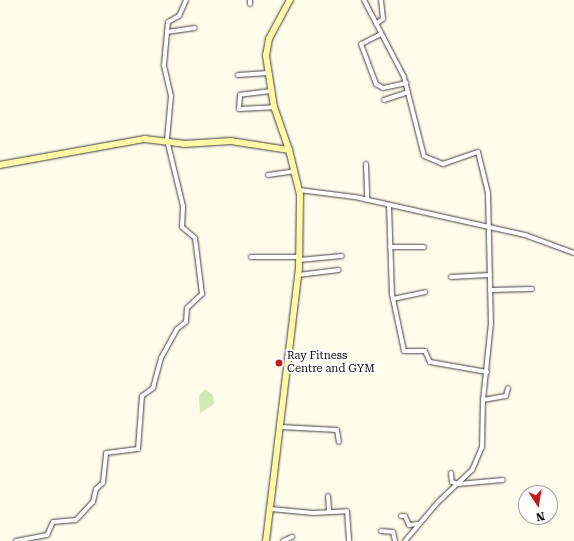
<!DOCTYPE html>
<style>
body{margin:0}
#map{position:relative;width:574px;height:541px;overflow:hidden;background:#fffceb;font-family:"Roboto Serif",serif}
div>[style]{position:absolute}
[style*='--x']{left:calc(var(--x)*1px);top:calc(var(--y)*1px);width:calc(var(--w)*1px);rotate:calc(var(--a)*1deg)}
.green>*{inset:0;background:#cfebb3}
.roads{filter:drop-shadow(0 0 1px #3f3f3f) drop-shadow(0 0 1px #3f3f3f)}
.street>*{height:4px;margin:-2px;padding:0 2px;transform-origin:2px;border-radius:2px;background:#fff}
.secondary>*{height:5.5px;margin:-2.75px;padding:0 2.75px;transform-origin:2.75px;border-radius:2.75px;background:#fff8a6}
.dots>*{width:11px;height:11px;translate:-50% -50%;box-sizing:border-box;border:2px solid #fff;border-radius:50%}
span{translate:-50% -50%;white-space:nowrap;text-align:center;line-height:1.15;-webkit-text-stroke:4px #fff;paint-order:stroke}
.poi-label{font-size:11px;color:#0c0c0c}
.left{translate:0 -50%;text-align:left}
.north{position:absolute;left:518px;top:485px;width:40px;height:40px;box-sizing:border-box;background:#fff;border:1px solid #9e9e9e;border-radius:50%;rotate:168deg;font-size:11px;font-weight:700;line-height:16px;text-align:center;color:#0c0c0c}
.north::after{content:'';display:block;margin:auto;width:14px;height:18px;background:#c31d20;clip-path:polygon(50% 0,100% 100%,50% 72%,0 100%)}
</style>
<div id="map">
<div class="green">
<div style="clip-path:polygon(205px 389px,213px 395px,214px 404px,200px 413px,199px 396px)"></div>
</div>
<div class="roads">
<div class="street">
<div style="--x:364;--y:0;--w:87;--a:62.5"></div>
<div style="--x:404;--y:77;--w:81;--a:75.8"></div>
<div style="--x:424;--y:156;--w:21;--a:23"></div>
<div style="--x:443;--y:164;--w:37;--a:-19"></div>
<div style="--x:478;--y:152;--w:42;--a:76.3"></div>
<div style="--x:488;--y:193;--w:130;--a:88.7"></div>
<div style="--x:491;--y:323;--w:77;--a:95.9"></div>
<div style="--x:483;--y:400;--w:47;--a:91.2"></div>
<div style="--x:482;--y:447;--w:25;--a:113"></div>
<div style="--x:472;--y:470;--w:47;--a:136.7"></div>
<div style="--x:438;--y:502;--w:51;--a:130.2"></div>
<div style="--x:250;--y:4;--w:4;--a:-90"></div>
<div style="--x:376;--y:24;--w:9;--a:-36"></div>
<div style="--x:383;--y:19;--w:19;--a:-96"></div>
<div style="--x:167;--y:32;--w:28;--a:-8"></div>
<div style="--x:381;--y:34;--w:22;--a:153"></div>
<div style="--x:361;--y:44;--w:43;--a:69.4"></div>
<div style="--x:376;--y:84;--w:8;--a:30"></div>
<div style="--x:383;--y:88;--w:24;--a:-12"></div>
<div style="--x:238;--y:75;--w:30;--a:-4"></div>
<div style="--x:271;--y:91;--w:31;--a:173"></div>
<div style="--x:240;--y:95;--w:14;--a:94"></div>
<div style="--x:239;--y:109;--w:35;--a:-3"></div>
<div style="--x:384;--y:100;--w:25;--a:-18"></div>
<div style="--x:366;--y:164;--w:36;--a:88"></div>
<div style="--x:268;--y:175;--w:27;--a:-8"></div>
<div style="--x:299;--y:190;--w:56;--a:7.1"></div>
<div style="--x:355;--y:197;--w:174;--a:12.6"></div>
<div style="--x:525;--y:235;--w:52;--a:20.2"></div>
<div style="--x:389;--y:205;--w:89;--a:88.1"></div>
<div style="--x:392;--y:294;--w:58;--a:78.1"></div>
<div style="--x:404;--y:351;--w:21;--a:0"></div>
<div style="--x:425;--y:351;--w:12;--a:66"></div>
<div style="--x:430;--y:362;--w:58;--a:10"></div>
<div style="--x:390;--y:247;--w:34;--a:0"></div>
<div style="--x:251;--y:257;--w:48;--a:0"></div>
<div style="--x:299;--y:260;--w:43;--a:-5.3"></div>
<div style="--x:298;--y:275;--w:41;--a:-7"></div>
<div style="--x:451;--y:277;--w:39;--a:-3"></div>
<div style="--x:490;--y:290;--w:42;--a:-1.4"></div>
<div style="--x:393;--y:299;--w:33;--a:-12"></div>
<div style="--x:483;--y:400;--w:23;--a:-10"></div>
<div style="--x:506;--y:396;--w:8;--a:-76"></div>
<div style="--x:281;--y:427;--w:56;--a:3.1"></div>
<div style="--x:337;--y:430;--w:12;--a:81"></div>
<div style="--x:451;--y:473;--w:9;--a:84"></div>
<div style="--x:452;--y:482;--w:6;--a:18"></div>
<div style="--x:458;--y:484;--w:45;--a:-5.1"></div>
<div style="--x:328;--y:496;--w:16;--a:86"></div>
<div style="--x:271;--y:509;--w:42;--a:5.4"></div>
<div style="--x:313;--y:513;--w:34;--a:-3"></div>
<div style="--x:347;--y:511;--w:30;--a:86"></div>
<div style="--x:401;--y:516;--w:4;--a:0"></div>
<div style="--x:405;--y:516;--w:10;--a:66"></div>
<div style="--x:409;--y:525;--w:9;--a:-6"></div>
<div style="--x:381;--y:531;--w:12;--a:5"></div>
<div style="--x:393;--y:532;--w:9;--a:77"></div>
<div style="--x:16;--y:541;--w:32;--a:-11"></div>
<div style="--x:47;--y:535;--w:14;--a:-65"></div>
<div style="--x:53;--y:522;--w:23;--a:-5"></div>
<div style="--x:76;--y:520;--w:25;--a:-47"></div>
<div style="--x:93;--y:502;--w:13;--a:-77"></div>
<div style="--x:96;--y:489;--w:9;--a:-41"></div>
<div style="--x:103;--y:483;--w:30;--a:-84"></div>
<div style="--x:106;--y:453;--w:32;--a:-7"></div>
<div style="--x:138;--y:449;--w:53;--a:-85.7"></div>
<div style="--x:142;--y:396;--w:14;--a:-36"></div>
<div style="--x:153;--y:388;--w:31;--a:-75"></div>
<div style="--x:161;--y:358;--w:33;--a:-61"></div>
<div style="--x:177;--y:329;--w:11;--a:-38"></div>
<div style="--x:186;--y:322;--w:14;--a:-86"></div>
<div style="--x:187;--y:308;--w:21;--a:-43"></div>
<div style="--x:202;--y:294;--w:56;--a:-97.1"></div>
<div style="--x:195;--y:238;--w:17;--a:-140"></div>
<div style="--x:182;--y:227;--w:21;--a:-87"></div>
<div style="--x:183;--y:206;--w:68;--a:-103.6"></div>
<div style="--x:167;--y:140;--w:44;--a:-84.8"></div>
<div style="--x:171;--y:96;--w:32;--a:-103"></div>
<div style="--x:164;--y:65;--w:43;--a:-84.7"></div>
<div style="--x:168;--y:22;--w:13;--a:-29"></div>
<div style="--x:179;--y:16;--w:17;--a:-66"></div>
<div style="--x:283;--y:541;--w:10;--a:-24"></div>
</div>
<div class="secondary">
<div style="--x:0;--y:165;--w:147;--a:-10.2"></div>
<div style="--x:145;--y:139;--w:39;--a:7"></div>
<div style="--x:184;--y:144;--w:47;--a:-3.7"></div>
<div style="--x:231;--y:141;--w:59;--a:8.8"></div>
<div style="--x:289;--y:150;--w:46;--a:-109.2"></div>
<div style="--x:274;--y:107;--w:52;--a:-98.9"></div>
<div style="--x:266;--y:56;--w:17;--a:-80"></div>
<div style="--x:269;--y:39;--w:44;--a:-61.7"></div>
<div style="--x:266;--y:541;--w:274;--a:-83.1"></div>
<div style="--x:299;--y:269;--w:74;--a:-89.2"></div>
<div style="--x:300;--y:195;--w:46;--a:-103.7"></div>
</div>
</div>
<div class="dots">
<div style="left:279px;top:363px;background:#c31d20"></div>
</div>
<div class="poi-label">
<span class="left" style="left:287px;top:363px">Ray Fitness<br>Centre and GYM</span>
</div>
<div class="north">N</div>
</div>
